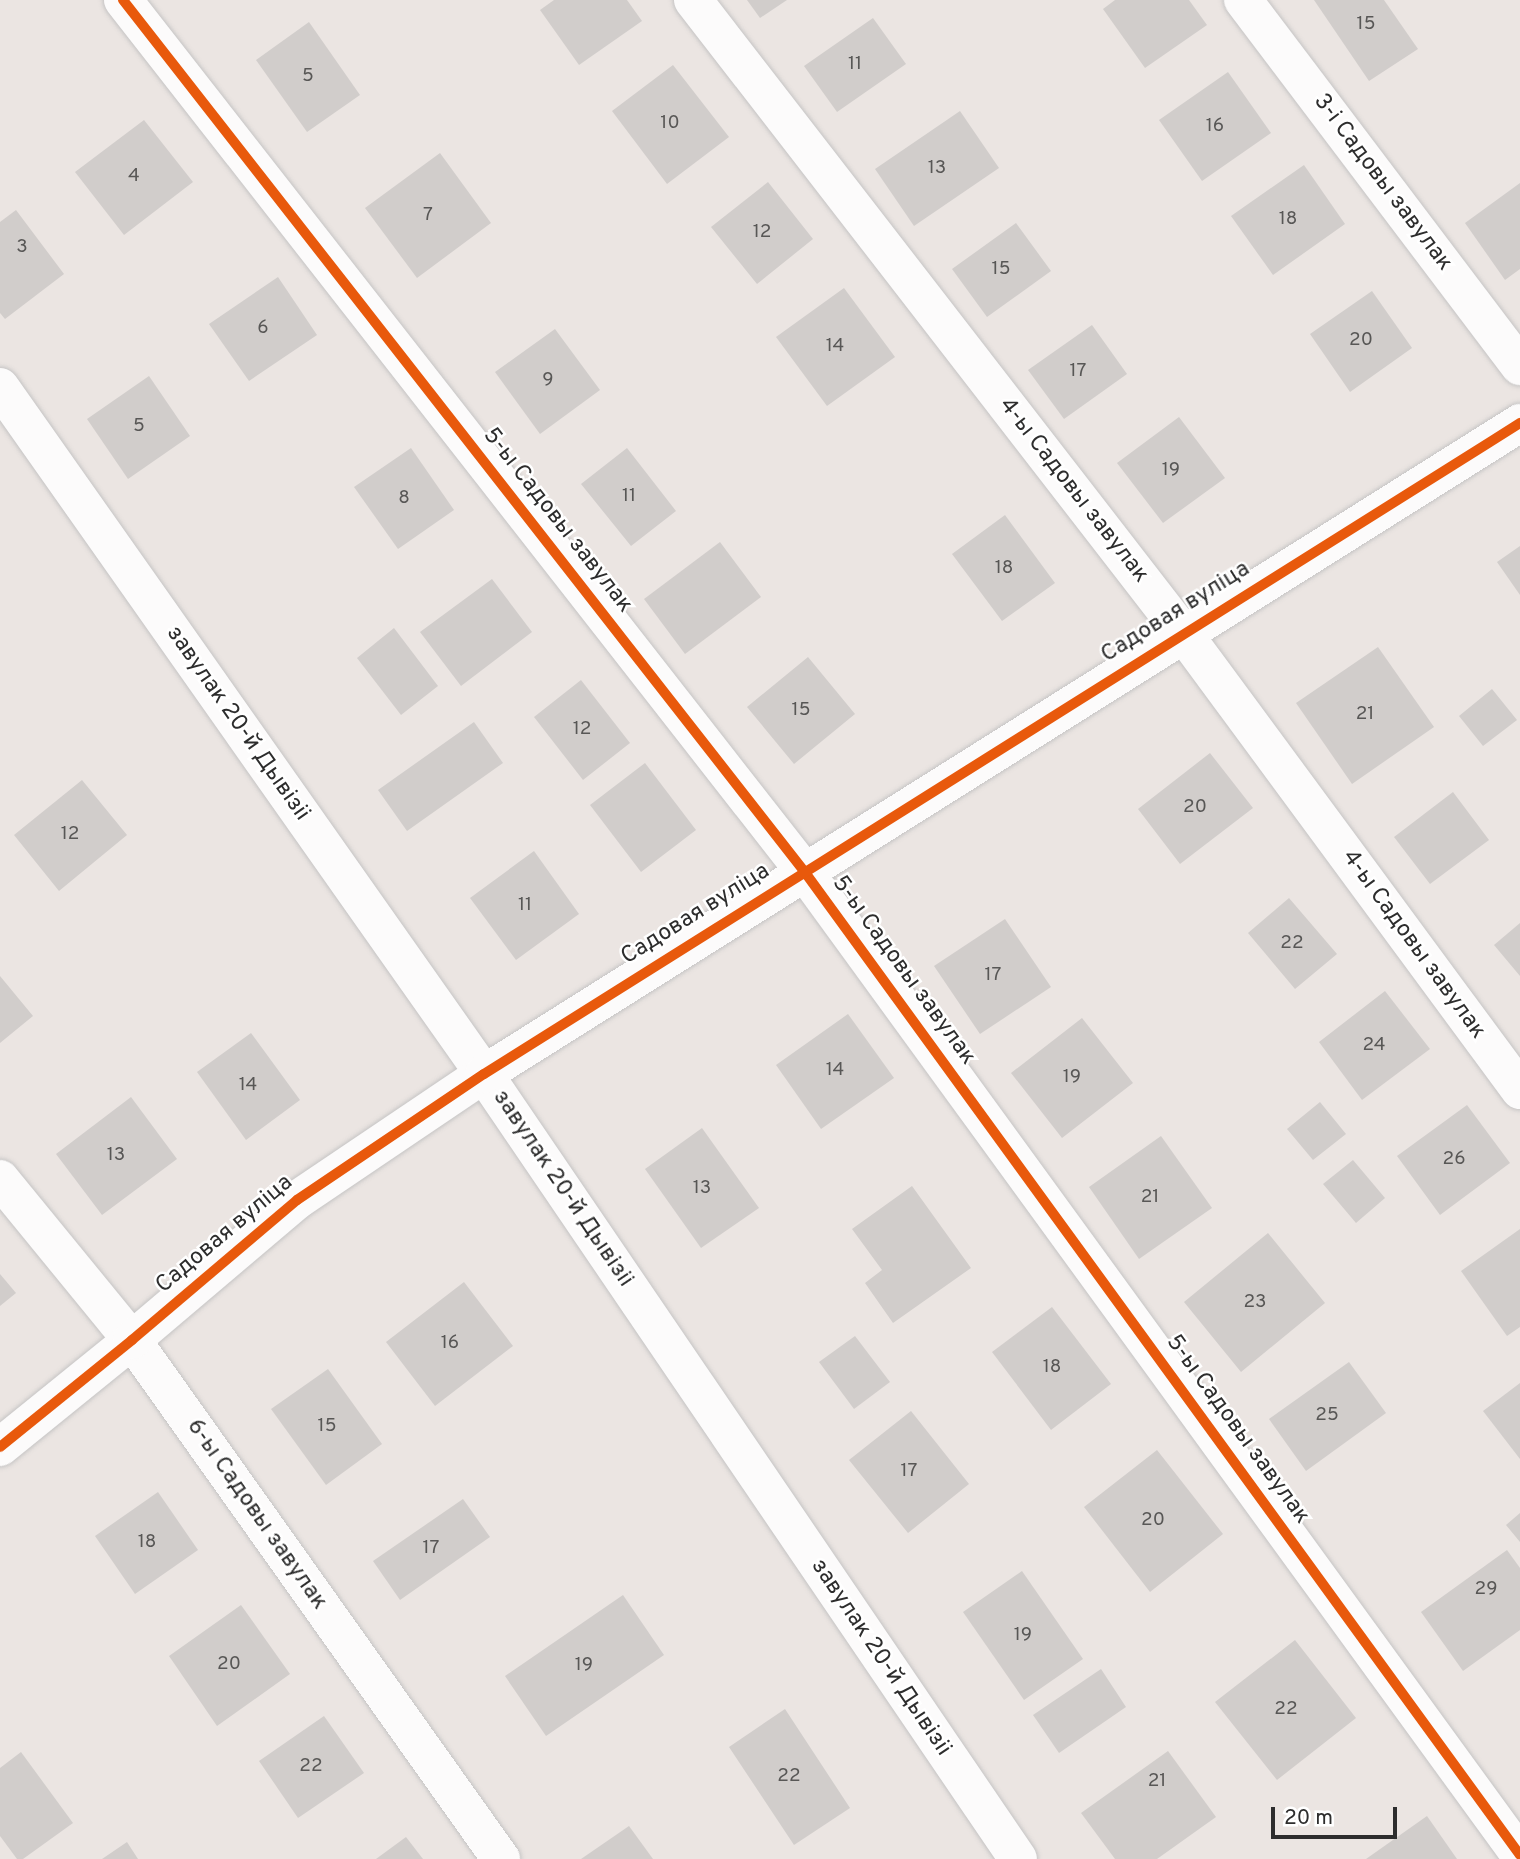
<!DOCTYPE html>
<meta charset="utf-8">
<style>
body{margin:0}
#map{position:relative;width:1520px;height:1859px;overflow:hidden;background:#ebe5e2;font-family:Overpass,sans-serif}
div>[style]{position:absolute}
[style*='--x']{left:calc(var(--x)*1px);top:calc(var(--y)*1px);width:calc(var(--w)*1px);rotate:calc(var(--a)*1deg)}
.building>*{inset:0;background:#d1cdcb}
.roads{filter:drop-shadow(0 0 2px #c5c4c4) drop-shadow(0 0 2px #c5c4c4)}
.street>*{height:38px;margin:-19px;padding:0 19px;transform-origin:19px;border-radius:19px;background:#fcfbfb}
.cycleway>*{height:10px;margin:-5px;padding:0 5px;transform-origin:5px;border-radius:5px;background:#e8590c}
span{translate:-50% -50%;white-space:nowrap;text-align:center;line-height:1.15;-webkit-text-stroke:5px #fff;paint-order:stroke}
.number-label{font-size:19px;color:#585756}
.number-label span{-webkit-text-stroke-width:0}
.street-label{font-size:23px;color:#2d2d2d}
.scale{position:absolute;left:1271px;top:1807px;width:126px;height:32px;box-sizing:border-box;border:4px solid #2d2d2d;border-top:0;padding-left:9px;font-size:21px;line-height:24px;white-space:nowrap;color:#2d2d2d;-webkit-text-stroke:5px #fff;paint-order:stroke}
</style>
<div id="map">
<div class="building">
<div style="clip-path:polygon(554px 0,627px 0,642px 21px,579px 65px,540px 10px)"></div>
<div style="clip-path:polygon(747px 0,787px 0,760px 18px)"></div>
<div style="clip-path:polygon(1115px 0,1189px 0,1207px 25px,1145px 68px,1103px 9px)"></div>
<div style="clip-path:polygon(1314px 0,1384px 0,1418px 49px,1369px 81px)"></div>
<div style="clip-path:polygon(873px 18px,906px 64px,837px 112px,804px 66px)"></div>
<div style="clip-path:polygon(309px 22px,360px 95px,307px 132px,256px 60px)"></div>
<div style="clip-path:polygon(673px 65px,729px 137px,667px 184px,612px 111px)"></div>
<div style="clip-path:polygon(1228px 72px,1271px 133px,1202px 181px,1159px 120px)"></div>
<div style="clip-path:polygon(960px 111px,999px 168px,914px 226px,875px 169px)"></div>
<div style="clip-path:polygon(144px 120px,193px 182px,124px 235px,75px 172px)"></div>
<div style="clip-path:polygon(440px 153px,491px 223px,417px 278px,365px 208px)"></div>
<div style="clip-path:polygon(1304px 165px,1345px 224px,1273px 275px,1231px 216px)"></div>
<div style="clip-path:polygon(768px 182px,813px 239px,757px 284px,711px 227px)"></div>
<div style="clip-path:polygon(1520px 183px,1520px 269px,1505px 280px,1465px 223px)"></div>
<div style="clip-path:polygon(16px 210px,64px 274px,5px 319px,0 313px,0 222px)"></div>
<div style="clip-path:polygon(1016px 223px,1051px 271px,987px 317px,952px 269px)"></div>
<div style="clip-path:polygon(278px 277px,317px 335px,249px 381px,209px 324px)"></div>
<div style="clip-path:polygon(844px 288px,895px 357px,827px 406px,776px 337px)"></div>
<div style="clip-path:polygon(1372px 291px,1412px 348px,1350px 392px,1310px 334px)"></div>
<div style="clip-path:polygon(1092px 325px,1127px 374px,1064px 419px,1028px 370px)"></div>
<div style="clip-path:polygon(555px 329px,600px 390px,540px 434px,495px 372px)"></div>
<div style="clip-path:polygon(149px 376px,190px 436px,128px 479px,87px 419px)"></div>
<div style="clip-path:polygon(1179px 417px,1225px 478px,1163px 523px,1117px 463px)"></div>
<div style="clip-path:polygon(411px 448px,454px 510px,398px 549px,354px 487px)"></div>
<div style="clip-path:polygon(627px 448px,676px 511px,631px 546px,581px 484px)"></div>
<div style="clip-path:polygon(1005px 515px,1055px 583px,1002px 621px,952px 554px)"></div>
<div style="clip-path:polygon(720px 542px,761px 597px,685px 654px,644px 599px)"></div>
<div style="clip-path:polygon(1520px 546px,1520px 595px,1497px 562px)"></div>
<div style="clip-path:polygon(492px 579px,532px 632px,461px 686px,420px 632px)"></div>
<div style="clip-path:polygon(394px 628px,438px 686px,401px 715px,357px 658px)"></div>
<div style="clip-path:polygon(1378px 647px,1434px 727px,1352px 784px,1296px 703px)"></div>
<div style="clip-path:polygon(808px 657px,855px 714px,794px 764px,747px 707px)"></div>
<div style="clip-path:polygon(581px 680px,630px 743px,583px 780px,534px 717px)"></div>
<div style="clip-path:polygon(1492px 689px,1517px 720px,1483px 746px,1459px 716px)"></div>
<div style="clip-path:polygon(474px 722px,503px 763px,407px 831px,378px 790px)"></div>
<div style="clip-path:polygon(1210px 753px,1253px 808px,1180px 864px,1138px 809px)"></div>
<div style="clip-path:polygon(645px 763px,696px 830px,641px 872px,590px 805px)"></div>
<div style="clip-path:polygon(82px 780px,127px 835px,59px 891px,14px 835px)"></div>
<div style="clip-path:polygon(1453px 792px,1489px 840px,1430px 884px,1394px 837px)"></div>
<div style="clip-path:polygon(534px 851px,579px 914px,516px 960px,470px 898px)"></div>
<div style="clip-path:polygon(1289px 898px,1337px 954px,1295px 989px,1248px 933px)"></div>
<div style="clip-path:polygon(1005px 919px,1051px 987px,980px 1034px,934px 966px)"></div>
<div style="clip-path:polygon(1520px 923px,1520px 976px,1494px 945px)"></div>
<div style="clip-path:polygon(0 976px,33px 1016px,0 1043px)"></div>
<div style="clip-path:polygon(1385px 991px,1430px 1049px,1362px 1100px,1319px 1042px)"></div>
<div style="clip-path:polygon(848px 1014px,894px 1078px,821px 1129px,776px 1065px)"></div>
<div style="clip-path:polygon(1082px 1018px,1133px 1083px,1062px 1138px,1011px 1073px)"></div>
<div style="clip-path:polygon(251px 1033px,300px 1100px,246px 1140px,197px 1072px)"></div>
<div style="clip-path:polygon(131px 1097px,177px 1159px,102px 1215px,56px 1154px)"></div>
<div style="clip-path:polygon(1320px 1102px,1346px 1134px,1313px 1160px,1287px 1129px)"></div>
<div style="clip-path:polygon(1467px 1105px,1510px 1163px,1440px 1215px,1397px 1156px)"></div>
<div style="clip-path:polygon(702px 1128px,759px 1208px,701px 1248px,645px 1169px)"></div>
<div style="clip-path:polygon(1161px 1136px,1212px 1208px,1139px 1259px,1089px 1187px)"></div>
<div style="clip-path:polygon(1353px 1160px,1385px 1198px,1356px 1223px,1323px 1184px)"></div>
<div style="clip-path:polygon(912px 1186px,971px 1268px,893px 1323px,865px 1283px,882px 1270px,852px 1229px)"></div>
<div style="clip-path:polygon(1520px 1229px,1520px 1327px,1507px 1336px,1461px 1271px)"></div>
<div style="clip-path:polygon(1268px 1233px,1325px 1303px,1241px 1372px,1184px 1302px)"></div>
<div style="clip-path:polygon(0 1274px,16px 1293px,0 1306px)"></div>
<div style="clip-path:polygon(464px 1282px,513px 1346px,435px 1406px,386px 1342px)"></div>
<div style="clip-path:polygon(1052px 1307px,1111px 1384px,1051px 1430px,992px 1352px)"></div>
<div style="clip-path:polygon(855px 1336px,890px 1382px,854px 1409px,819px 1362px)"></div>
<div style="clip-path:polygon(1349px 1362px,1386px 1413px,1306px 1471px,1269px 1419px)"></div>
<div style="clip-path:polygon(328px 1369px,382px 1444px,326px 1485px,271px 1409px)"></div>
<div style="clip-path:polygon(1520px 1383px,1520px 1459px,1483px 1411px)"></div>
<div style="clip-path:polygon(911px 1411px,969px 1484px,908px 1533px,849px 1460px)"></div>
<div style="clip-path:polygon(1157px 1450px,1223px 1534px,1150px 1592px,1084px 1507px)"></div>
<div style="clip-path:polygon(158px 1492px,198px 1550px,135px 1594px,95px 1536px)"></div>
<div style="clip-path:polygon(463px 1499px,490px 1537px,400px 1600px,373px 1561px)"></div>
<div style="clip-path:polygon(1520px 1513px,1520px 1542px,1506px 1525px)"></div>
<div style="clip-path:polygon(1507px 1550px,1520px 1568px,1520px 1630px,1463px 1671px,1421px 1612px)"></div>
<div style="clip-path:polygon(1022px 1571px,1083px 1659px,1024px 1700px,963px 1612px)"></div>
<div style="clip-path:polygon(623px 1595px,664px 1655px,546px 1736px,505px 1676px)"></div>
<div style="clip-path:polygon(241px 1605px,290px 1674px,217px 1726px,169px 1656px)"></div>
<div style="clip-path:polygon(1295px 1640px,1356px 1718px,1277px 1780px,1215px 1702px)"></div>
<div style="clip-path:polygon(1101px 1669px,1126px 1707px,1059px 1753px,1033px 1715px)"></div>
<div style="clip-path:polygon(785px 1709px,850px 1808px,794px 1845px,729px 1747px)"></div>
<div style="clip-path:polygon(324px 1716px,364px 1773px,298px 1818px,259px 1761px)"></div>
<div style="clip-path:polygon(1168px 1751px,1216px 1817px,1157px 1859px,1115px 1859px,1081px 1813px)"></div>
<div style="clip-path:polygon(21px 1752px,73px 1823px,23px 1859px,17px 1859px,0 1836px,0 1768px)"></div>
<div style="clip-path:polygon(1427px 1816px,1457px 1859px,1366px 1859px)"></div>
<div style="clip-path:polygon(629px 1826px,653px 1859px,581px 1859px)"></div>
<div style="clip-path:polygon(406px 1837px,423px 1859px,376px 1859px)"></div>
<div style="clip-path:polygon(127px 1842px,138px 1859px,102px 1859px)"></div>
</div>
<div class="roads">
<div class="street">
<div style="--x:123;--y:0;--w:1106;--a:51.98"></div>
<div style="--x:804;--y:871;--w:1217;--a:53.96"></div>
<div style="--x:693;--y:0;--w:800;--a:52.26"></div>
<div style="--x:1183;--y:633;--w:568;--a:53.59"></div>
<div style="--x:1243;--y:0;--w:459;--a:52.9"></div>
<div style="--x:0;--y:387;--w:840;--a:54.83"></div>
<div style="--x:484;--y:1074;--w:949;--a:55.77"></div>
<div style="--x:0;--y:1179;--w:208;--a:50.7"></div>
<div style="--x:132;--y:1340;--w:637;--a:54.59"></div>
<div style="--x:0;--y:1447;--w:170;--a:-39"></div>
<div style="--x:132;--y:1340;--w:216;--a:-40.3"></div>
<div style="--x:297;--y:1200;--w:225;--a:-34"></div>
<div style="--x:484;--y:1074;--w:1224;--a:-32.14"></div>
</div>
</div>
<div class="cycleway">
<div style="--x:123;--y:0;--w:1106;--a:51.98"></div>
<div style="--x:804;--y:871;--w:1217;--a:53.96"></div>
<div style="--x:0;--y:1447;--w:170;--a:-39"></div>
<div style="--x:132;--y:1340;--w:216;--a:-40.3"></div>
<div style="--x:297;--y:1200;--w:225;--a:-34"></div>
<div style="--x:484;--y:1074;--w:1224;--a:-32.14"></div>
</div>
<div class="number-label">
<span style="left:1366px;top:25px">15</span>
<span style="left:855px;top:65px">11</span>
<span style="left:308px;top:77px">5</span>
<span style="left:670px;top:124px">10</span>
<span style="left:1215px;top:127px">16</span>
<span style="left:937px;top:169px">13</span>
<span style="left:134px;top:177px">4</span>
<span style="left:428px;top:216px">7</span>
<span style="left:1288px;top:220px">18</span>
<span style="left:762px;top:233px">12</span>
<span style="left:22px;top:248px">3</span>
<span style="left:1001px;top:270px">15</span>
<span style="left:263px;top:329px">6</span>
<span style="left:1361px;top:341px">20</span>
<span style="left:835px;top:347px">14</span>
<span style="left:1078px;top:372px">17</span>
<span style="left:548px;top:381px">9</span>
<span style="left:139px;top:427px">5</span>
<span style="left:1171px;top:471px">19</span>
<span style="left:629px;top:497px">11</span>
<span style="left:404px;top:499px">8</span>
<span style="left:1004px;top:569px">18</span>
<span style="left:801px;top:711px">15</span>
<span style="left:1365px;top:715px">21</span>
<span style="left:582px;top:730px">12</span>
<span style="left:1195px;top:808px">20</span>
<span style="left:70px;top:835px">12</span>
<span style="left:525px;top:906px">11</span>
<span style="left:1292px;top:944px">22</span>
<span style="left:993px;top:976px">17</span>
<span style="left:1374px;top:1046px">24</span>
<span style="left:835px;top:1071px">14</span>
<span style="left:1072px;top:1078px">19</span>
<span style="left:248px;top:1086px">14</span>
<span style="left:116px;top:1156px">13</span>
<span style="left:1454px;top:1160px">26</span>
<span style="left:702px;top:1189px">13</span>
<span style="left:1150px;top:1198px">21</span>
<span style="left:1255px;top:1303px">23</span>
<span style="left:450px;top:1344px">16</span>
<span style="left:1052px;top:1368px">18</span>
<span style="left:1327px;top:1416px">25</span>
<span style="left:327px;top:1427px">15</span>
<span style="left:909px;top:1472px">17</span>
<span style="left:1153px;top:1521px">20</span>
<span style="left:147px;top:1543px">18</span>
<span style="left:431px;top:1549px">17</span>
<span style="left:1486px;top:1590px">29</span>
<span style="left:1023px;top:1636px">19</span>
<span style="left:229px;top:1665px">20</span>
<span style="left:584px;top:1666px">19</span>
<span style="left:1286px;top:1710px">22</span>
<span style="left:311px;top:1767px">22</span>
<span style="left:789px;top:1777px">22</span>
<span style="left:1157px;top:1782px">21</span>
</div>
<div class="street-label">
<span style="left:1382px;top:183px;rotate:53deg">3-і Садовы завулак</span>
<span style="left:1073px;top:491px;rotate:52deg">4-ы Садовы завулак</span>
<span style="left:557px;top:521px;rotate:52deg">5-ы Садовы завулак</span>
<span style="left:1176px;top:613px;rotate:-32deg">Садовая вуліца</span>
<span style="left:237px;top:724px;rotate:55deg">завулак 20-й Дывізіі</span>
<span style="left:696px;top:915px;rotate:-32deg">Садовая вуліца</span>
<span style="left:1413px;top:945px;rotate:54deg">4-ы Садовы завулак</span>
<span style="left:903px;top:971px;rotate:54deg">5-ы Садовы завулак</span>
<span style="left:562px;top:1189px;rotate:56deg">завулак 20-й Дывізіі</span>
<span style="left:225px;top:1235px;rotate:-40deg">Садовая вуліца</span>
<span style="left:1237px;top:1430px;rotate:54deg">5-ы Садовы завулак</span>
<span style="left:256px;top:1515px;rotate:55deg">6-ы Садовы завулак</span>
<span style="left:880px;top:1658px;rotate:56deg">завулак 20-й Дывізіі</span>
</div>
<div class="scale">20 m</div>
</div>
